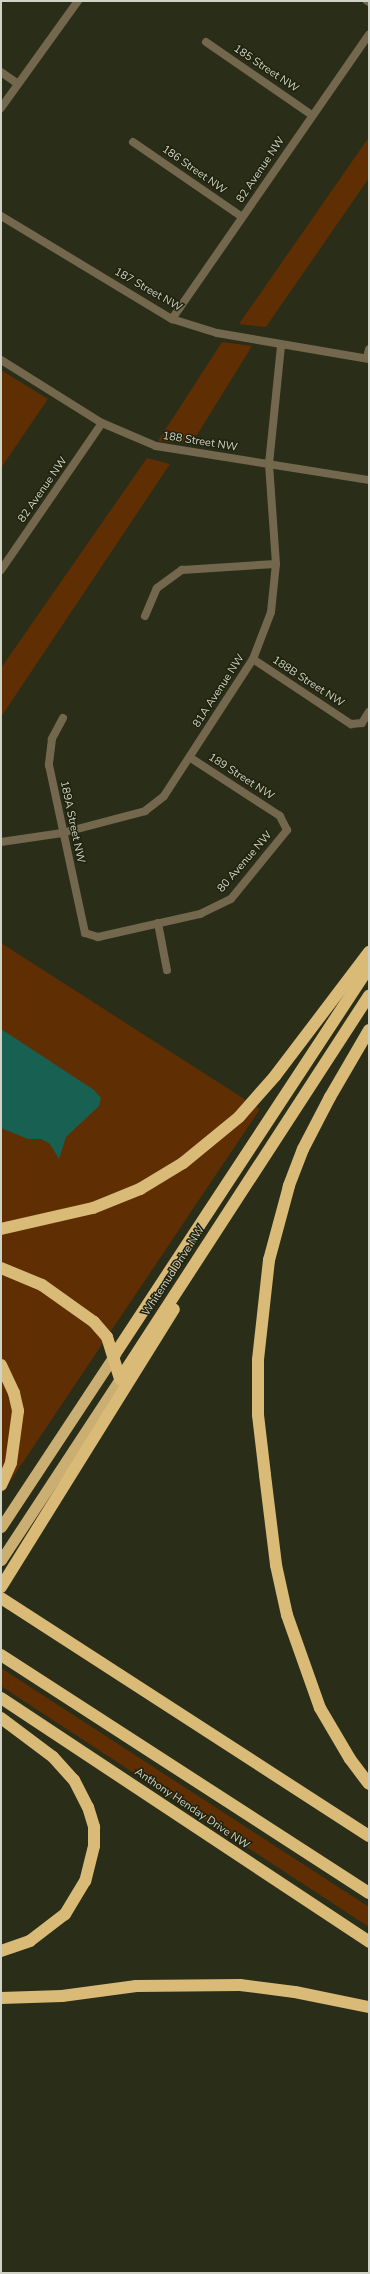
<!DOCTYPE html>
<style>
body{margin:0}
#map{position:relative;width:370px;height:2274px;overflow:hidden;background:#2a2d18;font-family:"Nunito Sans",sans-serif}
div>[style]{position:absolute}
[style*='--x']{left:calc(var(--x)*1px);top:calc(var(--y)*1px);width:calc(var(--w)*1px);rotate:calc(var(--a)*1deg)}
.green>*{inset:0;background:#602e03}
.water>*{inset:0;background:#176052}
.minor>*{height:8px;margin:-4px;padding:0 4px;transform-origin:4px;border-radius:4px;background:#73674d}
.tertiary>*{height:8px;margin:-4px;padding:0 4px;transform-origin:4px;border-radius:4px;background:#73674d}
.trunk>*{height:11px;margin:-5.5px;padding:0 5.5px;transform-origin:5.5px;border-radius:5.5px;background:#caae72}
.motorway>*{height:12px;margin:-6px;padding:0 6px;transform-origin:6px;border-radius:6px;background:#d9ba77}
span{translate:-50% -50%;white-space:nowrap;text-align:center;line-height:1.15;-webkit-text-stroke:3px #20230e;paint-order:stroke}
.street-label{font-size:11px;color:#d1d3c6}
.frame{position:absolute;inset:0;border:2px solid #d1d3c6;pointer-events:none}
</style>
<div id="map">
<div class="green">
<div style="clip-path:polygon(369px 137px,369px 178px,266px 327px,239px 324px)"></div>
<div style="clip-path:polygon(222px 342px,252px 346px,192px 443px,158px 441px)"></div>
<div style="clip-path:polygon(1px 370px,48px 399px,1px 468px)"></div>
<div style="clip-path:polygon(147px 458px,170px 464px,1px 717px,1px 668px)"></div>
<div style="clip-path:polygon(1px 943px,260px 1109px,1px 1495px)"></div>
<div style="clip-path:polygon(1px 1668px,369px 1907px,369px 1927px,1px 1686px)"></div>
</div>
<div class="water">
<div style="clip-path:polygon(1px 1029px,94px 1090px,101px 1098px,99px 1106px,66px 1137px,59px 1159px,50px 1144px,41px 1139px,28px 1139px,1px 1128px)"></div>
</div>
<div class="minor">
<div style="--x:367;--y:1;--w:2;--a:27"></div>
<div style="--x:206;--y:42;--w:129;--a:34.6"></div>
<div style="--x:1;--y:72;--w:19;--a:35"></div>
<div style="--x:133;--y:142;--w:132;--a:34.5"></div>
<div style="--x:1;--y:216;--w:200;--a:31.1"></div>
<div style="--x:172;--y:319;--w:47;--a:17.3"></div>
<div style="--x:217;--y:333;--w:154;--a:9.7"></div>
<div style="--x:172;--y:319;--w:346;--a:-55.3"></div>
<div style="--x:367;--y:358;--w:9;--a:-77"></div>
<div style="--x:1;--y:360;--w:119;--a:32"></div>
<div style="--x:102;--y:423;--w:59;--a:23.1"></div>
<div style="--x:156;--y:446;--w:216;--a:9.1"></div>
<div style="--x:1;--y:570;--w:178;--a:-55.5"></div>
<div style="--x:145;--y:616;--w:30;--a:-67"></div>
<div style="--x:157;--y:588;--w:31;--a:-36"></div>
<div style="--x:182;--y:570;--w:94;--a:-3.7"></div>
<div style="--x:253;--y:659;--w:118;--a:33.6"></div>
<div style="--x:351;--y:724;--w:11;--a:-5"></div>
<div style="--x:362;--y:723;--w:13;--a:-58"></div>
<div style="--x:63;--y:718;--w:24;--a:118"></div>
<div style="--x:52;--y:739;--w:26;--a:97"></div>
<div style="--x:49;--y:765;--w:172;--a:77.9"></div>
<div style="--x:85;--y:933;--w:14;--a:17"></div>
<div style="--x:98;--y:937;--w:105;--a:-12.7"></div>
<div style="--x:200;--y:914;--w:34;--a:-26"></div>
<div style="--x:231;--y:899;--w:89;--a:-50.9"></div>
<div style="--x:287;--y:830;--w:16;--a:-117"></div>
<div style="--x:280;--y:816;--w:108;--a:-147"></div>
<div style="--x:1;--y:842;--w:62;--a:-8.4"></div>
<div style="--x:62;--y:833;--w:86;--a:-14.8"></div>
<div style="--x:145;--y:811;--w:24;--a:-38"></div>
<div style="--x:164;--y:796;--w:163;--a:-57"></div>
<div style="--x:253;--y:659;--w:50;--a:-69"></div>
<div style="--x:271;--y:612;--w:48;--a:-84.1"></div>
<div style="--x:276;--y:564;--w:100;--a:-94"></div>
<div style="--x:269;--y:464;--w:119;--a:-84.2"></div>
<div style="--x:158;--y:923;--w:48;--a:79.2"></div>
</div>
<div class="tertiary">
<div style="--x:1;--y:108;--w:132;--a:-54.3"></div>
</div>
<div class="trunk">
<div style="--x:1;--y:1527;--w:207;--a:-56.6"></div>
<div style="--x:1;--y:1560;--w:217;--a:-56.7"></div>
</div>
<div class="motorway">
<div style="--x:369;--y:1030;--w:78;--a:120.2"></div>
<div style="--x:330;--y:1097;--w:59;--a:117.4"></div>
<div style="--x:303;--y:1149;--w:40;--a:111"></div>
<div style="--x:289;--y:1186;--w:77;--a:105.1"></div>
<div style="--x:269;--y:1260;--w:101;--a:96.3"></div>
<div style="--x:258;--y:1360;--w:55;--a:90"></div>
<div style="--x:258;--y:1415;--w:60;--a:83.3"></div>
<div style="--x:265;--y:1475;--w:91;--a:83"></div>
<div style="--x:276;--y:1565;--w:51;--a:77.6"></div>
<div style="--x:287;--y:1615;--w:99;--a:70.5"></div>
<div style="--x:320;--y:1708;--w:59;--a:59.5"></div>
<div style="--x:350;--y:1759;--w:31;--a:53"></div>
<div style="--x:1;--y:1229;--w:94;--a:-12.9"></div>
<div style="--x:93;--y:1208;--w:51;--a:-22"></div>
<div style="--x:140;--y:1189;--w:50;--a:-31.2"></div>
<div style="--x:183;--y:1163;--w:72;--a:-39.4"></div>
<div style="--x:239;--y:1117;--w:55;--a:-48.7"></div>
<div style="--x:275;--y:1076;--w:156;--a:-52.8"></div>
<div style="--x:1;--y:1268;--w:44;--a:22.5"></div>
<div style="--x:42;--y:1285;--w:64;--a:35.4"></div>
<div style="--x:94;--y:1322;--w:20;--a:49"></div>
<div style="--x:107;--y:1337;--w:44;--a:72.8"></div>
<div style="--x:115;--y:1354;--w:463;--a:-56.7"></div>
<div style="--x:1;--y:1365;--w:31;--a:65"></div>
<div style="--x:14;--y:1393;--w:18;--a:77"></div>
<div style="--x:18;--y:1411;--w:52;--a:97.7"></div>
<div style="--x:11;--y:1463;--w:24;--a:114"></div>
<div style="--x:120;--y:1379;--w:457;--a:-57"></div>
<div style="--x:1;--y:1587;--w:327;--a:-58.1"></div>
<div style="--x:1;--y:1598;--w:438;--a:32.9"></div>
<div style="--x:1;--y:1655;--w:438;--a:32.9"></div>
<div style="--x:1;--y:1698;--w:442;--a:33.5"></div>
<div style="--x:1;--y:1718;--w:65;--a:36.9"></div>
<div style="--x:53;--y:1757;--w:31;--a:48"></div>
<div style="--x:74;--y:1780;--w:30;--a:63"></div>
<div style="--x:88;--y:1807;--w:21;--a:73"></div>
<div style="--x:94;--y:1827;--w:19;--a:90"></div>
<div style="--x:94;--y:1846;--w:36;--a:104"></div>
<div style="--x:85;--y:1881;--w:39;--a:121"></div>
<div style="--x:65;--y:1914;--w:44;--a:142.4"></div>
<div style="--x:30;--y:1941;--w:31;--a:161"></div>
<div style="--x:1;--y:1998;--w:61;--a:-1.9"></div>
<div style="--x:62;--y:1996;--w:75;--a:-7.7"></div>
<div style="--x:136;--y:1986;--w:104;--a:-0.6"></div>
<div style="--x:240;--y:1985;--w:55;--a:7.3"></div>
<div style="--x:295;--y:1992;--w:76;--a:11.5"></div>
</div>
<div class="street-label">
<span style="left:266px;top:69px;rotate:34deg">185 Street NW</span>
<span style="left:194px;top:170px;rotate:35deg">186 Street NW</span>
<span style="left:261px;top:170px;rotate:-56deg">82 Avenue NW</span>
<span style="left:148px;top:290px;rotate:30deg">187 Street NW</span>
<span style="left:200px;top:442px;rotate:9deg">188 Street NW</span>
<span style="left:43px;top:490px;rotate:-55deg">82 Avenue NW</span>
<span style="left:308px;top:682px;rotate:33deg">188B Street NW</span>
<span style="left:219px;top:691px;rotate:-57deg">81A Avenue NW</span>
<span style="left:241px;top:777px;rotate:33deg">189 Street NW</span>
<span style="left:72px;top:822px;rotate:78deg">189A Street NW</span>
<span style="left:245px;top:862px;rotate:-49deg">80 Avenue NW</span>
<span style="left:174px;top:1271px;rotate:-57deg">Whitemud Drive NW</span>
<span style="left:192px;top:1809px;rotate:34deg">Anthony Henday Drive NW</span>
</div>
<div class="frame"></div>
</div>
